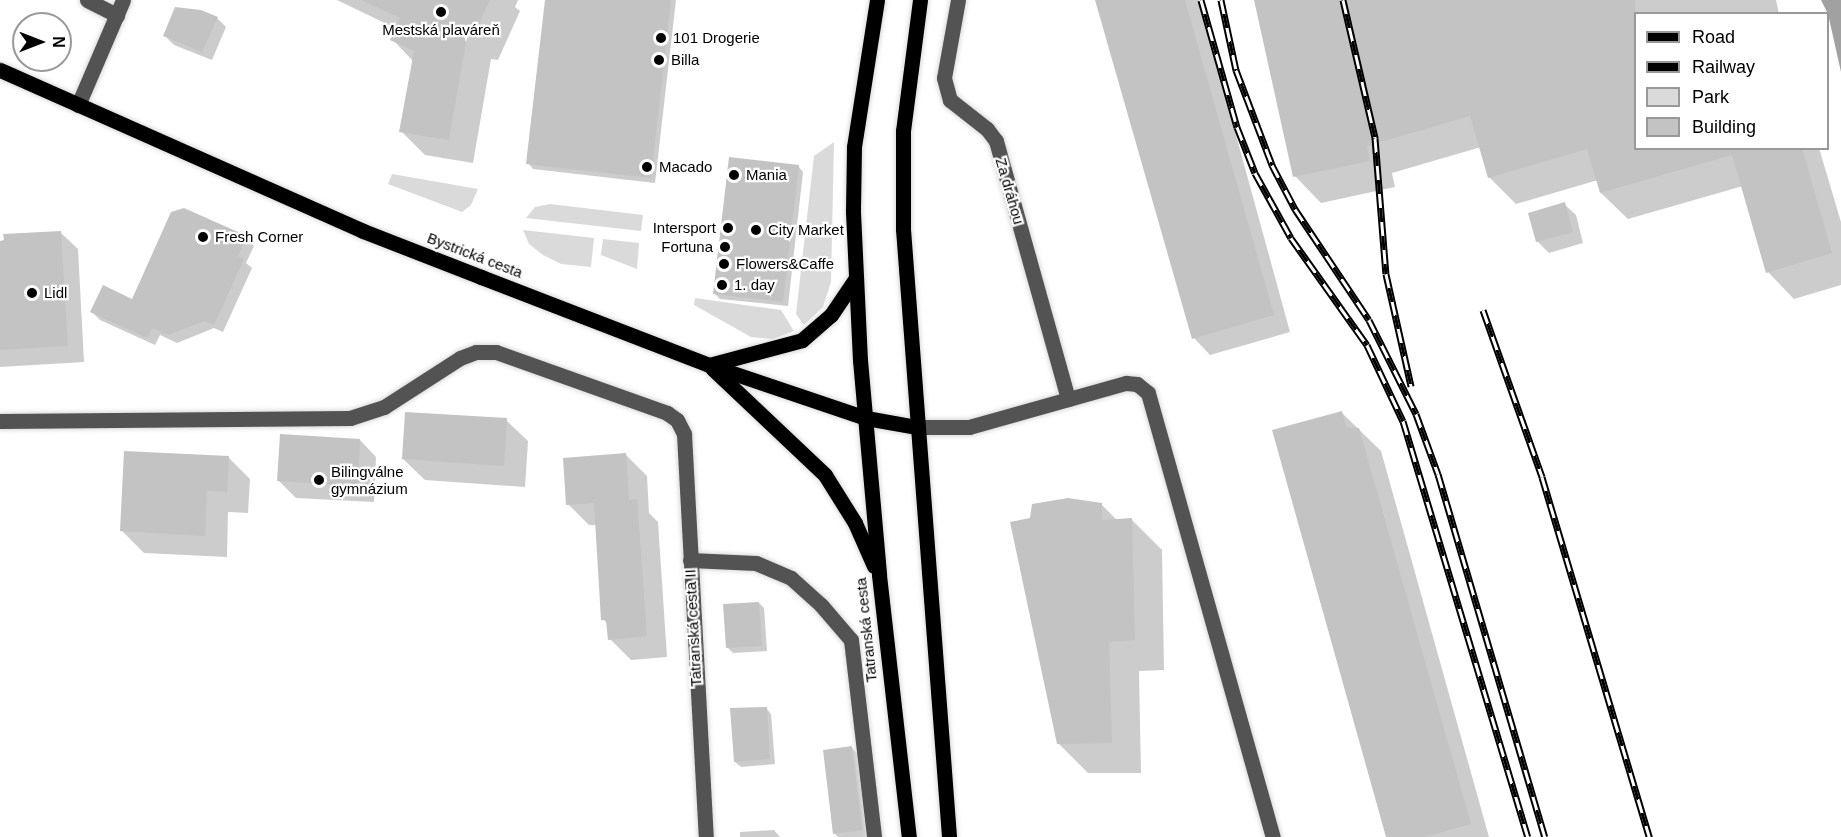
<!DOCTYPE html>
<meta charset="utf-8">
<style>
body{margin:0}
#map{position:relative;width:1841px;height:837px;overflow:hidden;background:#fff;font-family:Arial,sans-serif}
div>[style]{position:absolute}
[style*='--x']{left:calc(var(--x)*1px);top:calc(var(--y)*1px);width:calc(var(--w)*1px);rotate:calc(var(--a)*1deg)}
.green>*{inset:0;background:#dadada}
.water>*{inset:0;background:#a1a1a1}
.shadow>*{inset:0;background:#0003}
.building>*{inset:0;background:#c3c3c3}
.roads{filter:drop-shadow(0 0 2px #dbdbdb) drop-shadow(0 0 2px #dbdbdb)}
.minor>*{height:15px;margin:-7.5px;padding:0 7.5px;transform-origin:7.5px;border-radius:7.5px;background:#535353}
.major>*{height:15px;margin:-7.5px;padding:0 7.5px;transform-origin:7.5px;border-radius:7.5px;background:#000}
.rail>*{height:7px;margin-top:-3.5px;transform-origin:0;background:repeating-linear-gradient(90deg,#fff 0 14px,#000 0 28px);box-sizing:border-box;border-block:2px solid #000}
.dots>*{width:16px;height:16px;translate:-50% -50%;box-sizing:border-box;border:3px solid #fff;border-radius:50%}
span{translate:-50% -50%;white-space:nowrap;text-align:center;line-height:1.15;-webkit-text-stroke:4.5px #fff;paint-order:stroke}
.poi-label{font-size:15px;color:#000}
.left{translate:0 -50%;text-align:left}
.right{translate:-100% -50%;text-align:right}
.street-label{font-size:15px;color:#000}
.legend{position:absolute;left:1634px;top:12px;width:195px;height:138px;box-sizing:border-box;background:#fff;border:2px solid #999;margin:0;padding:8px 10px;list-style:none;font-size:18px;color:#000}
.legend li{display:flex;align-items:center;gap:12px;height:30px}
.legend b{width:30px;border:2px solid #999}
.north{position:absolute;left:12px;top:12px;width:60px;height:60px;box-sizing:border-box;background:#fff;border:2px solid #999;border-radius:50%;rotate:90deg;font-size:16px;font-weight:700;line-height:24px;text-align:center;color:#000}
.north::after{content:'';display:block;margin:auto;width:21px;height:27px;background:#000;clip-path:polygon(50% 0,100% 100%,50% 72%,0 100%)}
</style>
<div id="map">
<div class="green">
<div style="clip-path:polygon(834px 142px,831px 282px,823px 307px,804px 325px,796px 314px,814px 156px)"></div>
<div style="clip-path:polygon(392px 174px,478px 189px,471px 205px,462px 212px,388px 184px)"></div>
<div style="clip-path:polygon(550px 204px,643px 215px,641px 231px,526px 218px,535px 207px)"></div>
<div style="clip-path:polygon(523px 230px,594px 238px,591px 267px,561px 264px,543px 255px,529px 244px)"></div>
<div style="clip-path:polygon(603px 239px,639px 243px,637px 269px,601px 255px)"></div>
<div style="clip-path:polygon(695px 298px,781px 310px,794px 331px,773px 339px,751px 337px,694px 305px)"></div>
</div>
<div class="water">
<div style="clip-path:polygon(1821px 0,1841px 0,1841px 72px,1828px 14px)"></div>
</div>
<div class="shadow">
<div style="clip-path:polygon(337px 0,518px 0,515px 7px,520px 11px,498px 60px,491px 59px,473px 163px,425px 155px,401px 131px,413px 61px,392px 39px,397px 29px)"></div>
<div style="clip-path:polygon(547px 0,676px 0,655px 183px,533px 169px,528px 163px)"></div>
<div style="clip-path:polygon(1097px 0,1199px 0,1290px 332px,1210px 355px,1194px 338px)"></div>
<div style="clip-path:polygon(1255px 0,1776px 0,1779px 14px,1636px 14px,1636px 148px,1819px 148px,1841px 222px,1841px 285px,1794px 299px,1768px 272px,1743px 186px,1628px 219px,1601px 193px,1598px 180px,1516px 204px,1489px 177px,1481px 147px,1392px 173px,1395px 187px,1321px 203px,1295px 176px)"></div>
<div style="clip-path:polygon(217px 18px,226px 27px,212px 60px,174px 45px,165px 36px)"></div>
<div style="clip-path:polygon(798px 166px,803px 172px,788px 306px,720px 299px,715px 294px)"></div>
<div style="clip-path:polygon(1564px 204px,1576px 215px,1583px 243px,1549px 253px,1538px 242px,1529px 214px)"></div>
<div style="clip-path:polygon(61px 233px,78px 249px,84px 362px,0 367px,0 242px)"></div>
<div style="clip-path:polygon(246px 238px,254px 246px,246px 263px,252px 268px,223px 332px,214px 328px,177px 343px,160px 335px,155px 345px,100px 320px,92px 312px,133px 301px)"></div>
<div style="clip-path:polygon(1341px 412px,1381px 451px,1489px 837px,1387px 837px)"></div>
<div style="clip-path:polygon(506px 420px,528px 441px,525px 487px,425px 480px,403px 459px)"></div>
<div style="clip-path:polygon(360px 440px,376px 457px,374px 502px,296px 498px,279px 481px)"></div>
<div style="clip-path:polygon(626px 455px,647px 476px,649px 513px,658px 522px,667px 657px,631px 660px,610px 639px,608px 624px,603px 619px,597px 525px,589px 525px,568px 504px)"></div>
<div style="clip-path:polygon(228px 457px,250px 479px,248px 513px,228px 512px,227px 557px,144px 553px,122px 531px)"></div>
<div style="clip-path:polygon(1101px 504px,1117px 520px,1132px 520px,1162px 550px,1164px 670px,1139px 671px,1141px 773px,1088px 773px,1058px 743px)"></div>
<div style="clip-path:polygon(759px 603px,764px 608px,767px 651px,733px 653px,728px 648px)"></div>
<div style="clip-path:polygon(766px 708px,771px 714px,775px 764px,741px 767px,735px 762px)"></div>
<div style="clip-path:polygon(852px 748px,868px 765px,878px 837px,838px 837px,834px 833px)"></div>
<div style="clip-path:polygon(774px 830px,780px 837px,740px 837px,740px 832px)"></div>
</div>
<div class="building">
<div style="clip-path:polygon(361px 0,490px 0,473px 37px,467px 36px,449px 140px,399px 132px,414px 51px,390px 40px,400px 18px)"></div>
<div style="clip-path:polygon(545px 0,671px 0,651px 178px,526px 164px)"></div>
<div style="clip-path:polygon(1095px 0,1185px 0,1274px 315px,1192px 339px)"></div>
<div style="clip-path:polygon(1254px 0,1635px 0,1635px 148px,1802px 148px,1832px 253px,1766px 273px,1732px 155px,1600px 193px,1587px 149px,1488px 178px,1470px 116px,1367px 146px,1370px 161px,1293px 177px)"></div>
<div style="clip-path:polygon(175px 7px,201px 10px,218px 17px,202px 52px,163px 36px)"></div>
<div style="clip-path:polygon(729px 157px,799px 165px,783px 302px,713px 294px)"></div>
<div style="clip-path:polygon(1565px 202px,1573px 232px,1536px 242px,1528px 213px)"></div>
<div style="clip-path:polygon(184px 208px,247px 236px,238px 256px,244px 259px,214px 325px,205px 321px,168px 335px,152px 328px,147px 338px,90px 312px,103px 285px,132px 299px,171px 212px)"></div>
<div style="clip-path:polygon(61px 231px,68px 346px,0 350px,0 241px,4px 240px,3px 234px)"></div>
<div style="clip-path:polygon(1342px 411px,1346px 427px,1359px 428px,1471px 824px,1425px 837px,1386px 837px,1272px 430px)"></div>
<div style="clip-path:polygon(405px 412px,507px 418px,504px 466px,402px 459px)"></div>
<div style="clip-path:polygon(280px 434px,360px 439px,358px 486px,277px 481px)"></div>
<div style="clip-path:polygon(124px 451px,229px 456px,227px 492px,207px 491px,205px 536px,120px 531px)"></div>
<div style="clip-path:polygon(626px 453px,629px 500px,637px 499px,647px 636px,608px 640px,606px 620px,601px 620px,594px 503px,566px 505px,563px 458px)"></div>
<div style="clip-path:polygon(1068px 498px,1102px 503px,1102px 520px,1132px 518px,1135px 640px,1109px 642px,1112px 743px,1057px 744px,1010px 522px,1030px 518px,1032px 504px)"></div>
<div style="clip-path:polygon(759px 602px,762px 646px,726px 648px,723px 604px)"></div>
<div style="clip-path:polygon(767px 707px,770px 759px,734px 762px,730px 708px)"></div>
<div style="clip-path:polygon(852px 746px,863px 830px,833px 834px,823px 750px)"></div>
</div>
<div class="roads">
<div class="minor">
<div style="--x:87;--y:0;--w:34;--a:27"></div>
<div style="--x:958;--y:0;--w:79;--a:100.2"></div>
<div style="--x:944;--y:78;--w:23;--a:75"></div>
<div style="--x:950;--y:100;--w:47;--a:38.1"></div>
<div style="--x:987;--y:129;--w:15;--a:53"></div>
<div style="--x:996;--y:141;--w:268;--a:74.4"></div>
<div style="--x:78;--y:105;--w:114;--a:-66.8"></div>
<div style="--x:0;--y:421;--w:350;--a:-0.5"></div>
<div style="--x:350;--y:418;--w:36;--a:-18"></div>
<div style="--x:384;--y:407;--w:90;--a:-32.8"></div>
<div style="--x:460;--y:358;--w:17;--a:-21"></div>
<div style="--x:476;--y:352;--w:20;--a:0"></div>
<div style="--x:496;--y:352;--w:182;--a:19.6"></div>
<div style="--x:667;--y:413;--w:12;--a:35"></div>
<div style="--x:677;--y:420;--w:16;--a:63"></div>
<div style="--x:684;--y:434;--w:404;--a:86.9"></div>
<div style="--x:917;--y:427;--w:52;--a:0"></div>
<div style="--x:969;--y:427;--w:163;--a:-15.7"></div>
<div style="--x:1126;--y:383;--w:11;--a:5"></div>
<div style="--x:1137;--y:384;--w:14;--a:39"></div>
<div style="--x:1148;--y:393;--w:461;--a:74.3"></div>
<div style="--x:690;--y:560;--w:66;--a:2.6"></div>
<div style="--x:756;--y:563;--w:38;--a:23"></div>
<div style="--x:791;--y:578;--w:40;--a:42"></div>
<div style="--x:821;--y:605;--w:46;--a:49.4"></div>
<div style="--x:851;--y:640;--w:198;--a:83.3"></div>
</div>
<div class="major">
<div style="--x:877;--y:0;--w:149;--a:98.9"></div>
<div style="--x:854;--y:147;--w:65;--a:90.9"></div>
<div style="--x:853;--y:212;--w:148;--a:87.3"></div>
<div style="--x:860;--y:360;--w:216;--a:84.9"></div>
<div style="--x:879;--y:575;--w:264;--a:83.5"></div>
<div style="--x:920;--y:0;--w:132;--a:97.4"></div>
<div style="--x:903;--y:131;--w:98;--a:90"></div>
<div style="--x:903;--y:229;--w:610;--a:85.67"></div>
<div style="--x:0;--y:70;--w:397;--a:23.9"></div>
<div style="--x:363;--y:231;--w:127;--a:21.3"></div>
<div style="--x:481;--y:277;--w:244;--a:21.1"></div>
<div style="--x:709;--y:365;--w:166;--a:18.7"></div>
<div style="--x:866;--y:418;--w:52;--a:10"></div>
<div style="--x:709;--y:365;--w:96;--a:-15"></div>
<div style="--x:802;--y:340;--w:38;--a:-41"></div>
<div style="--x:831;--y:315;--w:45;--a:-56"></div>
<div style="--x:713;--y:369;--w:154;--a:43.4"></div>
<div style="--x:825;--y:475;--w:57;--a:58"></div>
<div style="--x:855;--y:523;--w:47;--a:66.2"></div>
</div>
</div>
<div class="rail">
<div style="--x:1201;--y:0;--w:132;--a:74.2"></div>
<div style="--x:1237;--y:127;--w:49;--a:68.6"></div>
<div style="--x:1255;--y:173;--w:74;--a:61"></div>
<div style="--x:1291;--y:238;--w:131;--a:54.6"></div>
<div style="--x:1367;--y:345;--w:84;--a:64.7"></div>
<div style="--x:1403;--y:421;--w:434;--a:73.3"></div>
<div style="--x:1221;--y:0;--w:72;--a:77.9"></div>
<div style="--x:1236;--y:70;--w:102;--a:69.2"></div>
<div style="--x:1272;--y:165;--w:50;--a:62.4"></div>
<div style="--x:1295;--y:209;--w:133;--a:56.3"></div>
<div style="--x:1369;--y:320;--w:105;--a:63.4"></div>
<div style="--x:1416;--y:414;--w:64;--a:69.9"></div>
<div style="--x:1438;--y:474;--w:378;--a:73.6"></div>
<div style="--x:1343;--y:0;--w:142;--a:76.9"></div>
<div style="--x:1375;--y:138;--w:136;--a:85.4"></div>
<div style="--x:1386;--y:274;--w:115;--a:77.4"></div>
<div style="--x:1483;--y:310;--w:177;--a:70.5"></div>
<div style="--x:1542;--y:477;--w:376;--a:73.4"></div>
</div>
<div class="dots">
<div style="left:441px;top:12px;background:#000"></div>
<div style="left:661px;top:38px;background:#000"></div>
<div style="left:659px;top:60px;background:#000"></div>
<div style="left:647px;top:167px;background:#000"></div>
<div style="left:734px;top:175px;background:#000"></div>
<div style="left:728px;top:228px;background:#000"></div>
<div style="left:756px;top:230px;background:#000"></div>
<div style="left:203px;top:237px;background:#000"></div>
<div style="left:725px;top:247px;background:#000"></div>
<div style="left:724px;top:264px;background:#000"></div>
<div style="left:722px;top:285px;background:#000"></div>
<div style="left:32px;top:293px;background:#000"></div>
<div style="left:319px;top:480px;background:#000"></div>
</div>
<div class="poi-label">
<span style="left:441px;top:30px">Mestská plaváreň</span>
<span class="left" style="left:673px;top:38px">101 Drogerie</span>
<span class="left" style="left:671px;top:60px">Billa</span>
<span class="left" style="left:659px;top:167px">Macado</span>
<span class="left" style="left:746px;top:175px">Mania</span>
<span class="right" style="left:716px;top:228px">Intersport</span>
<span class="left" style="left:768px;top:230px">City Market</span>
<span class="left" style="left:215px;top:237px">Fresh Corner</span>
<span class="right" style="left:713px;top:247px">Fortuna</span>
<span class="left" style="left:736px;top:264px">Flowers&amp;Caffe</span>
<span class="left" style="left:734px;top:285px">1. day</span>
<span class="left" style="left:44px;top:293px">Lidl</span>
<span class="left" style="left:331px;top:480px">Bilingválne<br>gymnázium</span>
</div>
<div class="street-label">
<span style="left:1010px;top:191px;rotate:74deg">Za dráhou</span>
<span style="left:475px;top:255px;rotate:21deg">Bystrická cesta</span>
<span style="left:693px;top:628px;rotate:-93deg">Tatranská cesta II</span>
<span style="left:866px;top:630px;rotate:-96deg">Tatranská cesta</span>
</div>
<ul class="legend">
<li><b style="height:8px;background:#000"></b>Road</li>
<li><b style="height:8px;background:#000"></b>Railway</li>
<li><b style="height:16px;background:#dadada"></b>Park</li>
<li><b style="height:16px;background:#c3c3c3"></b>Building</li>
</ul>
<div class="north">N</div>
</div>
